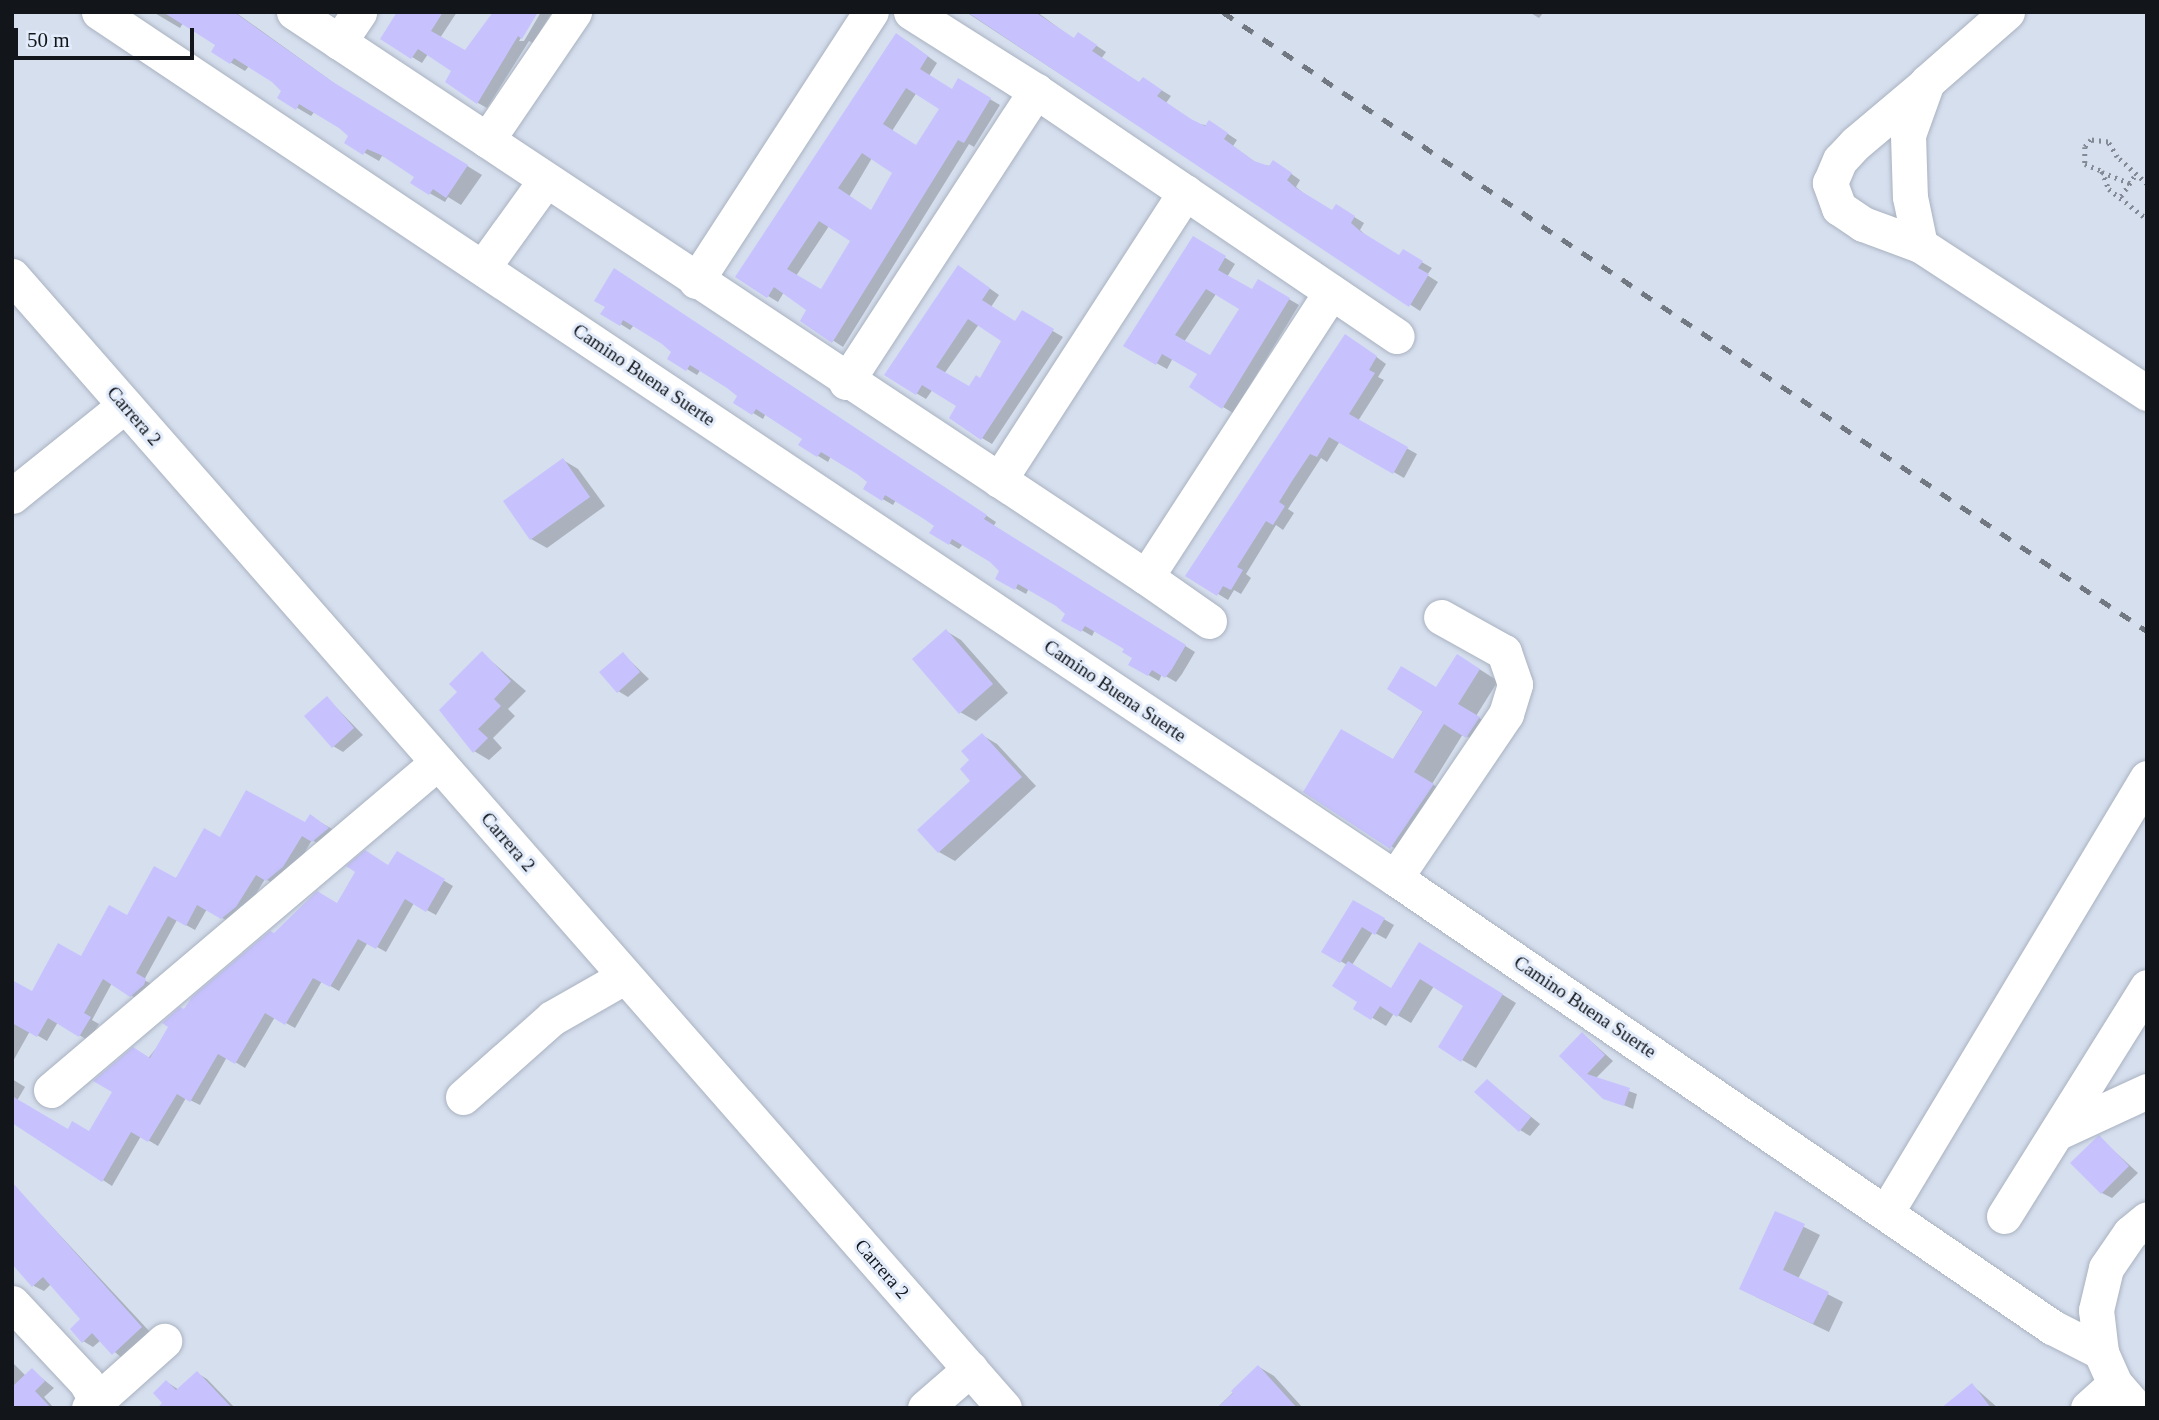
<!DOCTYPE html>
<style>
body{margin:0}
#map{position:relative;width:2159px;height:1420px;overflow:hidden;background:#d6dfee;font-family:"Times New Roman",serif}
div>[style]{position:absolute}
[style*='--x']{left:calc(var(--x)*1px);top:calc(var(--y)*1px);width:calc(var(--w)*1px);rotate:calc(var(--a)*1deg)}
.shadow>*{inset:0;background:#0003}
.building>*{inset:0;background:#c7c2fe}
.path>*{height:4.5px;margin-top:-2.25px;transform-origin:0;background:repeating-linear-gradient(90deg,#838a95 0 2px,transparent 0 7px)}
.roads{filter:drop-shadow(0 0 2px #a9b2c0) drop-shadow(0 0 2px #a9b2c0)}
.minor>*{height:35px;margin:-17.5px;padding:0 17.5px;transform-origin:17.5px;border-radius:17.5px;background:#fff}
.rail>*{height:5px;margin-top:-2.5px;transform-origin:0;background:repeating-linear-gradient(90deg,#727881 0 12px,transparent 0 24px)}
span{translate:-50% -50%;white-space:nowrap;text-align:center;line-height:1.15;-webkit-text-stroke:6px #e3ecfb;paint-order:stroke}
.street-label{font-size:19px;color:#12151a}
.frame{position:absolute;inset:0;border:14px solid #12151a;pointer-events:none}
.scale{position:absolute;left:14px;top:28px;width:180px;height:32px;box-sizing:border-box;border:4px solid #12151a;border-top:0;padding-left:9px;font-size:21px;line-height:24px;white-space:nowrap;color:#12151a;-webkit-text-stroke:5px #e3ecfb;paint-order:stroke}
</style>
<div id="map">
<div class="shadow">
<div style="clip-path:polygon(153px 12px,235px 12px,348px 93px,482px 175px,461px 205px,448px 197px,445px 202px,412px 183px,417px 176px,392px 160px,382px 156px,379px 161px,346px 142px,350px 135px,315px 111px,311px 116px,279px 97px,283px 90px,273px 80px,249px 66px,245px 71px,213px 52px,218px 45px,183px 23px,180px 28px)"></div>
<div style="clip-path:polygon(399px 12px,457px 12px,440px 38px,466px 53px,537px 12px,519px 41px,524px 41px,541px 12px,552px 12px,533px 43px,529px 41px,487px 108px,478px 103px,454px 70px,428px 54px,422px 63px,382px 39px)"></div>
<div style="clip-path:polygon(966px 12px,1037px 12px,1075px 40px,1088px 40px,1106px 52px,1101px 59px,1140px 84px,1153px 85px,1171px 96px,1166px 103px,1195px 123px,1219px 128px,1237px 140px,1233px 146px,1258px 164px,1283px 168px,1300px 180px,1296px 187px,1307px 196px,1333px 212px,1336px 206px,1364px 223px,1360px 230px,1370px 239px,1400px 257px,1404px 252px,1432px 268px,1427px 275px,1438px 282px,1420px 311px)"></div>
<div style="clip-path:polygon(1529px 12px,1544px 12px,1539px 18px)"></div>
<div style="clip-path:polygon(evenodd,907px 41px,937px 63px,929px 76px,953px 91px,959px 81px,1000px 105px,974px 147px,969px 144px,843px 347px,802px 320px,808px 310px,784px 292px,778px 302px,768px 296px,907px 41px,917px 92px,941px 108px,917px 147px,892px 131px,917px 92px,907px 41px,872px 158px,895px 172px,872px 212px,849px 197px,872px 158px,907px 41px,829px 226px,852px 240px,821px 291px,796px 276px,829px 226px)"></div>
<div style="clip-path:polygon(evenodd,1194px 238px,1235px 264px,1227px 277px,1252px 292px,1258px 281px,1299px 305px,1233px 413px,1223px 407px,1199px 373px,1173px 358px,1167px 369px,1126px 346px,1194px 238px,1216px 294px,1241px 308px,1210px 357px,1184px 342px,1216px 294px)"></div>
<div style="clip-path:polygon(evenodd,968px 273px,999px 295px,991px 307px,1016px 323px,1022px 313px,1063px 337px,992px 444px,982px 438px,958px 406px,933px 389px,926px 399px,916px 393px,968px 273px,979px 324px,1004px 340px,981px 380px,970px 389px,944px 374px,979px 324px)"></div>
<div style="clip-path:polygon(625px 276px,996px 522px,993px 527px,1195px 652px,1182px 674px,1176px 682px,1162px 674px,1159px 681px,1131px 665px,1135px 657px,1126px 648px,1095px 630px,1092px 636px,1064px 620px,1068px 613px,1029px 588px,1026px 594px,997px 578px,1001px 571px,991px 561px,963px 544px,959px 549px,932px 533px,936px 526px,896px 500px,893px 505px,865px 489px,869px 481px,831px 456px,828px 462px,800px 445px,804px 438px,766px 413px,763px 419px,735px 402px,739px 395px,701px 369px,697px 375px,687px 369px,674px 351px,634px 325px,630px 330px,603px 313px)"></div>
<div style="clip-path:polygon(1356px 342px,1386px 364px,1378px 377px,1384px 380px,1358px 421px,1417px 454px,1404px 478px,1340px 441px,1327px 462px,1321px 458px,1288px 509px,1294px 513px,1283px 530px,1276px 525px,1246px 574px,1251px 578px,1241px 594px,1234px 590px,1228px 600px,1187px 575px)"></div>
<div style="clip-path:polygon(563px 460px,578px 469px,605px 506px,547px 548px,531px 539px)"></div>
<div style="clip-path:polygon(946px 631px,961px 640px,1008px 693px,976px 721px,960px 712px)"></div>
<div style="clip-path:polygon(482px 653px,526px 691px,508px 709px,515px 716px,493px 738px,502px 748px,489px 760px,474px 751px,460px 692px)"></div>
<div style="clip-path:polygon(623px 654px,649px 679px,628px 697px,618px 691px)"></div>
<div style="clip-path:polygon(1476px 667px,1498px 681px,1476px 716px,1497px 729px,1485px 747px,1463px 734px,1432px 784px,1452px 796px,1410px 858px,1305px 792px,1392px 761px,1437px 689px)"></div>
<div style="clip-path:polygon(327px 698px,363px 735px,343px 752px,333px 746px)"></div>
<div style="clip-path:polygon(982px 735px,997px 744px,1036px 786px,955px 861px,939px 852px,973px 781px)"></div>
<div style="clip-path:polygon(310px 816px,337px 832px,322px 846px,312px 840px,293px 872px,277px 885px,265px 879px,245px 912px,231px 923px,207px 909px,195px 930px,177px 920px,144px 980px,155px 986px,140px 1001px,112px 983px,92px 1020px,99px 1024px,89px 1041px,58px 1022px,47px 1041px,30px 1031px,12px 1063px,12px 982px,32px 993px,82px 958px,221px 839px,305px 824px)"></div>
<div style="clip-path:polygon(397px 853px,453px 886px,436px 915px,414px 903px,386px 952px,368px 942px,339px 991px,322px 981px,295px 1028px,275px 1017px,245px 1068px,227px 1057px,200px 1105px,186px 1098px,158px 1146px,141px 1136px,112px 1186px,25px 1129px,90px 1133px,185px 1011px,274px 935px,338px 905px,389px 867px)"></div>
<div style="clip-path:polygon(1354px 902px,1394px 925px,1386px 939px,1373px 932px,1352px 965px,1392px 990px,1434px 952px,1516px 1003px,1476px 1068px,1440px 1047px,1466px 1006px,1434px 986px,1411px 1023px,1394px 1013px,1386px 1026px,1356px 1008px,1360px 1002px,1347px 965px,1324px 951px)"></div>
<div style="clip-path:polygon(1583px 1034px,1613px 1061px,1595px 1079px,1637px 1094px,1633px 1109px,1604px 1097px,1561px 1056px)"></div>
<div style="clip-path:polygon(12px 1079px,25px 1087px,15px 1104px,12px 1103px)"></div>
<div style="clip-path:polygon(1487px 1081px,1540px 1124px,1530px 1136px,1520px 1130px)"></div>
<div style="clip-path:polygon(2099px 1137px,2138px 1173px,2112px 1198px,2102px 1193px)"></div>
<div style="clip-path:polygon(15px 1187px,151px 1333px,123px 1359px,101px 1340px,93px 1347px,83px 1341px,83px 1319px,51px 1284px,44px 1291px,34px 1286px)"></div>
<div style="clip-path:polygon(1776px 1213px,1820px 1235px,1798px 1279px,1843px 1302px,1829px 1332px,1756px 1297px)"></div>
<div style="clip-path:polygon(12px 1362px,26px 1376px,32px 1370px,54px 1388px,44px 1397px,54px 1408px,12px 1408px)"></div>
<div style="clip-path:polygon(1259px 1367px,1274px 1376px,1303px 1408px,1217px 1408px)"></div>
<div style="clip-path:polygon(197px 1373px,207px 1379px,234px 1407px,163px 1408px,167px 1382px,179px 1390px)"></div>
<div style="clip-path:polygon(1972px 1385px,1998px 1408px,1943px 1408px)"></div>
</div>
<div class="building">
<div style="clip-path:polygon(163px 12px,234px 12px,333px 82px,468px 165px,446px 198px,433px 189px,429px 195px,410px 183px,414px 177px,381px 155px,367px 149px,363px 155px,344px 143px,348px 136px,339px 128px,299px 104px,296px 110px,277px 98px,281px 91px,272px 82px,234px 58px,230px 64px,211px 52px,215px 45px)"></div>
<div style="clip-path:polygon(397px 12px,443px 12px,431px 31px,465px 50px,493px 12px,538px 12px,522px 39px,518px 36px,477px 104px,445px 82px,451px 71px,418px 49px,411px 59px,380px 39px)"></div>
<div style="clip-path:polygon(967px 12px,1035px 12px,1074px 38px,1078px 32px,1097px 45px,1092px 51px,1139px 82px,1143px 77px,1162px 90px,1157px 96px,1191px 119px,1205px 126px,1209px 120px,1228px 133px,1224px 139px,1254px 161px,1269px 166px,1273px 160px,1292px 173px,1287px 180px,1296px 188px,1332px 210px,1336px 204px,1355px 216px,1351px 223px,1360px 231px,1399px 255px,1403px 249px,1423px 261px,1418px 268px,1429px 274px,1409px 307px)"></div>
<div style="clip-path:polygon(evenodd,896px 33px,928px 56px,920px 69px,952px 89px,958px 78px,991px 98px,964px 143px,958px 140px,832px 343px,800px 321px,806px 310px,774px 287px,767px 298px,735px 277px,896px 33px,906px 88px,939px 109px,916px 145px,883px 124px,906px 88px,896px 33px,862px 153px,892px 173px,871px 210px,838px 188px,862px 153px,896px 33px,819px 221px,850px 241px,821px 289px,787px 269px,819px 221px)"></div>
<div style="clip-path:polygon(evenodd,1193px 236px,1226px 256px,1218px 270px,1252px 289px,1258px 279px,1290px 298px,1222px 409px,1189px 387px,1197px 374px,1162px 354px,1156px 365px,1123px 346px,1193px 236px,1206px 289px,1239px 309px,1210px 355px,1175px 335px,1206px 289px)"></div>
<div style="clip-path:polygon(evenodd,958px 265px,990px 288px,982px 300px,1015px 321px,1022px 310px,1054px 329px,981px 440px,949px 418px,956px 406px,922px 385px,916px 395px,884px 375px,958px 265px,968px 319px,1001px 341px,980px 378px,976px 375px,969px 386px,936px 367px,968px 319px)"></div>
<div style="clip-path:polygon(614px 268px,987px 515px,984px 519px,1186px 645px,1172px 669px,1165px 678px,1152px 670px,1148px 676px,1128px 665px,1132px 658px,1122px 652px,1124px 649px,1085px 626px,1081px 632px,1061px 621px,1065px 614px,1056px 606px,1018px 584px,1015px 590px,995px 579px,999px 571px,990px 562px,952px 539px,949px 545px,929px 533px,934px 526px,924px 519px,885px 495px,882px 501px,863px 489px,867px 482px,857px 474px,821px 452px,817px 457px,798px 445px,802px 439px,756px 409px,752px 415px,733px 403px,737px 396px,727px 388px,690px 365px,686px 371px,667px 359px,671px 352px,662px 344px,623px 320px,620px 326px,600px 314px,605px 307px,594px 301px)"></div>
<div style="clip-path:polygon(1345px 334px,1377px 356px,1369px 370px,1375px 373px,1349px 414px,1408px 447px,1393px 474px,1329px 437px,1317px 457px,1310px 454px,1294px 478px,1279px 502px,1285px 506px,1273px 525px,1266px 521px,1237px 567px,1243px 570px,1231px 590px,1223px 586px,1217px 596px,1185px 576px)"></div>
<div style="clip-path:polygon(563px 458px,590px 497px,530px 540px,503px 501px)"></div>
<div style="clip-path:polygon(946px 629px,993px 684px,959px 714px,912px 659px)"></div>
<div style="clip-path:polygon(482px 651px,511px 681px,494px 699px,501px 706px,478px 729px,488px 738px,473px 753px,439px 710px,457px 692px,449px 684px)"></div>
<div style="clip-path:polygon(623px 652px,640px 672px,617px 693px,599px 672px)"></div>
<div style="clip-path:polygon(1457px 654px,1480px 669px,1458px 704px,1480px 717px,1466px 738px,1444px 724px,1414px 772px,1434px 784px,1390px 849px,1303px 792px,1341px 729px,1393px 759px,1423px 712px,1387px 689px,1401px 666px,1436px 687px)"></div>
<div style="clip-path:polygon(327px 696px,354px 728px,332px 748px,304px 716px)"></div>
<div style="clip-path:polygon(982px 733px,1022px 777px,938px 853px,917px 830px,970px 781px,960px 769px,969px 760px,961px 751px)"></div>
<div style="clip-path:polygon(246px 790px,305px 822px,310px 814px,329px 828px,312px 842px,302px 836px,283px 867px,266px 881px,256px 875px,236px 907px,221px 919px,197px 905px,186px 926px,168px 916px,136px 973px,146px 979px,144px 985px,130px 997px,103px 979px,84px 1013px,91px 1017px,79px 1037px,48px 1018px,37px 1037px,12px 1023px,12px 980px,32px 991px,58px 943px,81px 956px,109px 905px,127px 915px,154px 866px,176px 878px,204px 828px,220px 837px)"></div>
<div style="clip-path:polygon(365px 850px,388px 865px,397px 851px,445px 879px,426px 912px,405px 899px,376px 949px,358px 939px,330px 987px,313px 978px,285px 1025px,265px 1013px,235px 1064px,218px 1054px,190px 1102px,177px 1094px,148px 1142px,131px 1132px,102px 1182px,12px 1123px,12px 1096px,68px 1129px,72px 1121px,89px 1131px,112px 1092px,93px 1081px,133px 1047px,150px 1058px,168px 1027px,162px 1023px,180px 1007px,184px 1009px,192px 997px,270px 931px,274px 933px,317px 891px,337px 903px,355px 872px,346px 866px)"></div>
<div style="clip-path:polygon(1353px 900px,1385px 918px,1375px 935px,1362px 927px,1340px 963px,1321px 952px)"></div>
<div style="clip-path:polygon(1419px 942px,1503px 994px,1461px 1062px,1438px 1047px,1463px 1006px,1420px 979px,1397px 1017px,1380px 1006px,1371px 1020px,1353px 1009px,1357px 1002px,1332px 986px,1348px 961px,1391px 988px)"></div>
<div style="clip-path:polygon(1582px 1032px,1605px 1055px,1587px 1074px,1630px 1088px,1624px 1106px,1603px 1099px,1559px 1056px)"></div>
<div style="clip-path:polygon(1487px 1079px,1531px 1117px,1519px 1132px,1474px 1092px)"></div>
<div style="clip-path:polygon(2099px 1135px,2129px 1166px,2101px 1194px,2070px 1163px)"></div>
<div style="clip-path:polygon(12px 1182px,142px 1327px,112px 1355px,92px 1333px,82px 1343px,70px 1329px,80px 1319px,43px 1277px,32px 1287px,12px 1264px)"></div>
<div style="clip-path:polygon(1775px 1211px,1805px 1224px,1783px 1270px,1829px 1292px,1813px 1324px,1739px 1289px)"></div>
<div style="clip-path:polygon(1258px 1365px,1297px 1408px,1217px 1408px,1233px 1393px,1231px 1391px)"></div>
<div style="clip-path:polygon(32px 1368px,45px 1381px,35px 1391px,51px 1408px,12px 1408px,12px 1387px)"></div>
<div style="clip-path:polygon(197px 1371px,232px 1408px,157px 1408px,162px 1403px,153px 1393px,166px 1380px,176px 1390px)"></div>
<div style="clip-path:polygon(1972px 1383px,1991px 1408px,1941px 1408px)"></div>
</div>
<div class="path">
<div style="--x:2102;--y:172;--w:31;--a:22"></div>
<div style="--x:2147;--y:184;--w:40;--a:-138"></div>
<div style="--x:2117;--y:157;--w:17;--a:-121"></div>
<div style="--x:2108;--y:142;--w:17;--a:-173"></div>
<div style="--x:2091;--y:140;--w:9;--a:131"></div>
<div style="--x:2085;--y:147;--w:17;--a:90"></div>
<div style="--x:2085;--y:164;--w:18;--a:22"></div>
<div style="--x:2102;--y:171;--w:19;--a:69"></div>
<div style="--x:2109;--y:189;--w:48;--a:38.3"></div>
<div style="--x:2121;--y:196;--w:25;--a:-56"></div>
</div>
<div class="roads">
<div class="minor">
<div style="--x:99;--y:12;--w:1559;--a:33.75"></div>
<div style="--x:1395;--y:878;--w:796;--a:34.35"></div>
<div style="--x:2052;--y:1327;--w:55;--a:27"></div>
<div style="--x:294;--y:12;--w:1022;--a:33.55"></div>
<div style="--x:911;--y:12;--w:148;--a:32.3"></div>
<div style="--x:1036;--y:91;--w:436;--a:34.2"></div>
<div style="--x:2007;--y:12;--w:106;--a:138.8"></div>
<div style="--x:1927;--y:82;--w:56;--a:109.7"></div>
<div style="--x:1908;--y:135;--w:62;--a:88.2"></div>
<div style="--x:1910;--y:197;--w:49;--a:78.2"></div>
<div style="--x:1920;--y:245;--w:271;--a:33.1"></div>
<div style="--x:339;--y:42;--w:36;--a:-56"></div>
<div style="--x:487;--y:140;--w:155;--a:-55.8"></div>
<div style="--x:1920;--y:245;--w:61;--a:-159.8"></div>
<div style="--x:1863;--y:224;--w:29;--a:-146"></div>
<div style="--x:1839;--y:208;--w:27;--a:-110"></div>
<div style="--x:1830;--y:183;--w:25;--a:-67"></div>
<div style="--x:1840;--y:160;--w:23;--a:-47"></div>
<div style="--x:1856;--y:143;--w:92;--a:-40.1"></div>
<div style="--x:483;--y:267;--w:106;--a:-54.2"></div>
<div style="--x:12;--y:276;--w:1505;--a:48.77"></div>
<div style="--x:696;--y:281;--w:321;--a:-57"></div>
<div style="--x:846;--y:382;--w:348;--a:-56.9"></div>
<div style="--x:999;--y:480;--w:343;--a:-57.1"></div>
<div style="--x:12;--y:496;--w:145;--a:-38.8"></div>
<div style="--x:1209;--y:621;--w:77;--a:-145.1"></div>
<div style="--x:1146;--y:577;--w:340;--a:-57"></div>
<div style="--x:1395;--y:878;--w:198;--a:-55.9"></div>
<div style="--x:1506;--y:714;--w:31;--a:-73"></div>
<div style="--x:1515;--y:684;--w:34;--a:-109"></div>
<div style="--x:1504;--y:652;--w:72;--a:-150.9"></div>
<div style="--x:51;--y:1090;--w:507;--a:-40.28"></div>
<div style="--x:463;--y:1097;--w:119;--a:-41.6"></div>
<div style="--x:552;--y:1018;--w:83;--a:-29.7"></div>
<div style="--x:2056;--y:1133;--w:100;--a:-24.8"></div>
<div style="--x:1887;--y:1211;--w:505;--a:-59.02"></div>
<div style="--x:2004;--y:1216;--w:270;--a:-58"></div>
<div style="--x:12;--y:1303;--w:108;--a:46.9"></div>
<div style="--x:86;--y:1382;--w:18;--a:61"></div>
<div style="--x:89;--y:1408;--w:101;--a:-41.8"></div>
<div style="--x:925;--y:1408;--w:60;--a:-40.9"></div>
<div style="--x:2088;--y:1408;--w:36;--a:-42"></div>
<div style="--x:2136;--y:1408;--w:32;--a:-131"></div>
<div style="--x:2115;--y:1384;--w:35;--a:-114"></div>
<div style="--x:2101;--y:1352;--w:42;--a:-96.8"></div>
<div style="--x:2096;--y:1310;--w:43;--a:-76.6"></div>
<div style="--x:2106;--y:1268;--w:42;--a:-55.6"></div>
<div style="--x:2130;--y:1233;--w:22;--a:-39"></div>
</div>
</div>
<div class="rail">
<div style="--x:1223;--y:12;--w:1112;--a:33.82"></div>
</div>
<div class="street-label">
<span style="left:644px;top:375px;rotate:34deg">Camino Buena Suerte</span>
<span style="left:134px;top:416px;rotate:49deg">Carrera 2</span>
<span style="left:1115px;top:691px;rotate:34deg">Camino Buena Suerte</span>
<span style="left:508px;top:842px;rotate:49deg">Carrera 2</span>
<span style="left:1585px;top:1007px;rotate:34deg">Camino Buena Suerte</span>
<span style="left:882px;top:1269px;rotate:49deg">Carrera 2</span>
</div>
<div class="frame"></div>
<div class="scale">50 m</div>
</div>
